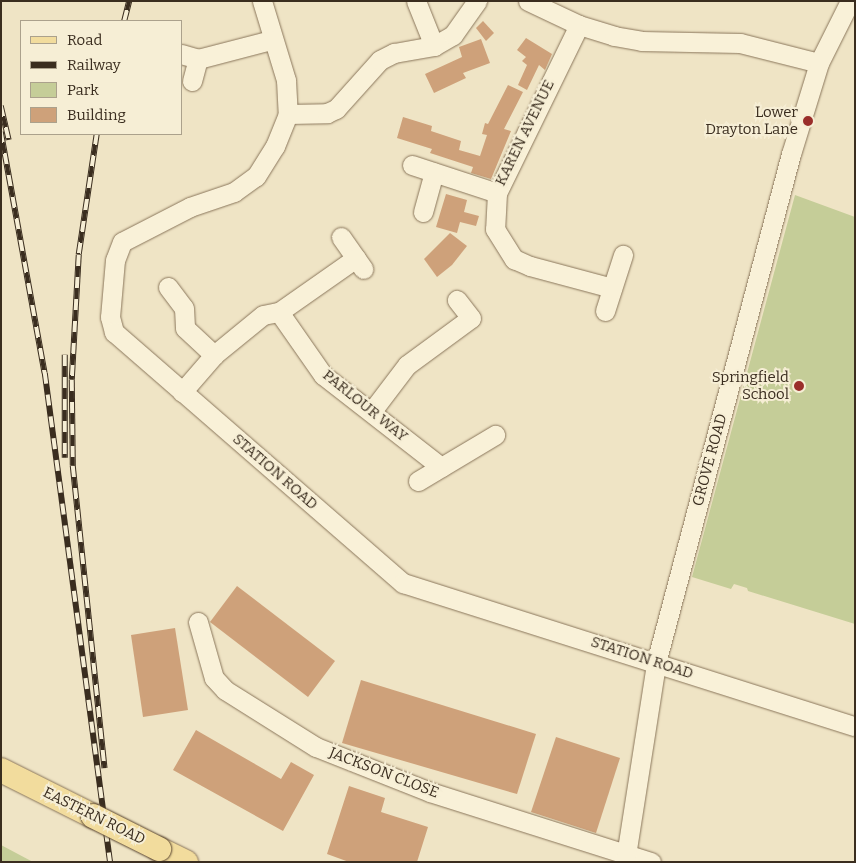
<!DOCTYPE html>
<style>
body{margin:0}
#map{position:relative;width:856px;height:863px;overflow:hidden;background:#efe4c5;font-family:Bitter,serif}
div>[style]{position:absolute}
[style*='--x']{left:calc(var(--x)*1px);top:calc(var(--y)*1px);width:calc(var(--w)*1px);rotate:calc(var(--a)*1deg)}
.green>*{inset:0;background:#c5cd98}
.building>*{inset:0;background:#cea17a}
.roads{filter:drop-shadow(0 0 1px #8a765b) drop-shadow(0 0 1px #8a765b)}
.minor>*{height:19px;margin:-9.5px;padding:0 9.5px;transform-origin:9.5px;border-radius:9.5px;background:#f9f1d8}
.major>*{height:24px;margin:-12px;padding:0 12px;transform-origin:12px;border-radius:12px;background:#f2dc9d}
.rail>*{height:5.5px;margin-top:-2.75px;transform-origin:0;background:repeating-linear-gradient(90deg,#f6eed5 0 11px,#3a2d1f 0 22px);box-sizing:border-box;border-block:1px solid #3a2d1f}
.bridges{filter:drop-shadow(0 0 1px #58442f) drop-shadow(0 0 1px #58442f)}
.major-bridge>*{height:24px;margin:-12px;padding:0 12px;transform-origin:12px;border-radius:12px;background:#f2dc9d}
.dots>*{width:14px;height:14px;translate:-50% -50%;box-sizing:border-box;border:2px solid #f6eed5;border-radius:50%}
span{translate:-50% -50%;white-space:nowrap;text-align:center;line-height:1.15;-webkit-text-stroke:4px #f6eed5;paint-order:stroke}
.poi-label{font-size:15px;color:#3a2d1f}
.right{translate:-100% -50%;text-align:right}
.street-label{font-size:15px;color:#3a2d1f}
.frame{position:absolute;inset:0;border:2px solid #3a2d1f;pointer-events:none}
.legend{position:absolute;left:20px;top:20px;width:162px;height:115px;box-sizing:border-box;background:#f6eed5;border:1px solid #aba18c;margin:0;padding:6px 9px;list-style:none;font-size:15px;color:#3a2d1f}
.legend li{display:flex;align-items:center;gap:10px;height:25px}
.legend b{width:25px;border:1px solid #aba18c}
</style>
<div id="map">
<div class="green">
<div style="clip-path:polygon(795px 195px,855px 217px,855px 624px,748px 591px,747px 588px,734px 584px,731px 589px,692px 577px)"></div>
<div style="clip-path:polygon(1px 845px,33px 862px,1px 862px)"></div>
</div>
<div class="building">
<div style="clip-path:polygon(483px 21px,494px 33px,486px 41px,476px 28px)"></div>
<div style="clip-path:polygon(526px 38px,552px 54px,545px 70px,539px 65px,527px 90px,518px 85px,527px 65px,522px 61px,526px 57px,517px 50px)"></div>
<div style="clip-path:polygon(481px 39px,490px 63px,463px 73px,466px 78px,434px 93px,425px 74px,462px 57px,459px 47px)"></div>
<div style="clip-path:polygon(508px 85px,523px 92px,504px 129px,511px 131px,491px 179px,471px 173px,473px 167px,430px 153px,432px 149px,397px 138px,403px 117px,432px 126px,431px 131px,461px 141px,459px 150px,480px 156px,487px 135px,482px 134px,485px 123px,488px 124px)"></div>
<div style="clip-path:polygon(446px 194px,467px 200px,464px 212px,479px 216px,476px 226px,460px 222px,457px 233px,436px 227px)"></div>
<div style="clip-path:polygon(450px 233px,467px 246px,452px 265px,437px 277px,424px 259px)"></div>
<div style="clip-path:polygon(237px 586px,335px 661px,308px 697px,210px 622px)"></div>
<div style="clip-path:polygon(175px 628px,188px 710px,143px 717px,131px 635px)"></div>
<div style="clip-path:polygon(361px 680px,536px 734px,517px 794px,342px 743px)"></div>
<div style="clip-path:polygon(196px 730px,281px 779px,291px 762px,314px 775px,283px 831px,173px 770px)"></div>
<div style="clip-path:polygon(556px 737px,620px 758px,596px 833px,531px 812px)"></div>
<div style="clip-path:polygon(349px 786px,385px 798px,381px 812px,428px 827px,417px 862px,349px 862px,327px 854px)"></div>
</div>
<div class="roads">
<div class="minor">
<div style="--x:262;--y:1;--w:83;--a:73.1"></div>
<div style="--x:286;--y:80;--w:34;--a:87"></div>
<div style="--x:288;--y:114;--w:35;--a:112"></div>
<div style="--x:275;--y:146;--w:36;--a:122"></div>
<div style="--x:256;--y:176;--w:27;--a:144"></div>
<div style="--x:234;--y:192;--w:46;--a:161.2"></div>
<div style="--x:190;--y:207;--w:76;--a:152.8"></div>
<div style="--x:122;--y:242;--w:19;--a:111"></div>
<div style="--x:115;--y:260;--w:57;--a:95"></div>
<div style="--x:110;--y:317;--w:16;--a:75"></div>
<div style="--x:114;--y:332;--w:383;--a:41"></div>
<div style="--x:403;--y:583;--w:474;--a:17.6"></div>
<div style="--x:416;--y:1;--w:48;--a:68.2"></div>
<div style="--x:528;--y:1;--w:56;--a:25.2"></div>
<div style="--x:579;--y:25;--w:37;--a:17"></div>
<div style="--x:614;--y:36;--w:27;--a:10"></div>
<div style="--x:641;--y:41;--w:99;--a:1.2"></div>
<div style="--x:740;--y:43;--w:81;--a:14.2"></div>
<div style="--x:579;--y:25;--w:187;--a:116"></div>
<div style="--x:497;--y:193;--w:36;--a:93"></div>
<div style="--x:495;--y:229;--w:36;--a:58"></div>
<div style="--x:514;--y:259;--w:17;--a:24"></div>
<div style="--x:530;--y:266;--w:85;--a:15"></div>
<div style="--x:181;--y:54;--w:18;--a:16"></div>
<div style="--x:198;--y:59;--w:75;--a:-14.6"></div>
<div style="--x:192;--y:81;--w:23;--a:-75"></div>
<div style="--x:288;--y:114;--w:39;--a:-1"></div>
<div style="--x:327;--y:113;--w:10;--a:-24"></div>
<div style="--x:336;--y:109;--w:66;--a:-48.1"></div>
<div style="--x:380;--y:60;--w:16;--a:-27"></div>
<div style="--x:394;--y:53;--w:41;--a:-9.9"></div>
<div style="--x:434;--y:46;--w:22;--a:-30"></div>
<div style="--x:453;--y:35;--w:42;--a:-54.8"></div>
<div style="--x:412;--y:165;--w:89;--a:18.2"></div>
<div style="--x:423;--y:212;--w:41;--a:-74.6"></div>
<div style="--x:341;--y:237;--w:39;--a:55"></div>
<div style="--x:168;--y:287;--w:26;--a:53"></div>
<div style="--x:184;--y:308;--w:20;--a:87"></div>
<div style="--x:185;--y:328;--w:40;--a:43"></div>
<div style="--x:605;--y:311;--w:59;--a:-72.2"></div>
<div style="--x:279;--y:312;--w:77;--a:55.1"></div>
<div style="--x:323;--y:375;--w:150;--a:37.9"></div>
<div style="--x:182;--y:392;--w:49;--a:-49.1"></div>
<div style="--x:214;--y:355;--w:63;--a:-39.2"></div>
<div style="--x:263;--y:315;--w:16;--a:-11"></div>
<div style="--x:279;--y:312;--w:94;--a:-35"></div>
<div style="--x:372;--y:411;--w:58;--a:-52.7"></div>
<div style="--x:407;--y:365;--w:79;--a:-36.3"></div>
<div style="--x:471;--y:318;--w:23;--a:-128"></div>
<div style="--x:418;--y:481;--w:90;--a:-30.9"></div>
<div style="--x:198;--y:622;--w:58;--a:74.1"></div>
<div style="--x:214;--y:678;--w:16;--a:47"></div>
<div style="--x:225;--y:690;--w:107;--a:32.1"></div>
<div style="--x:316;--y:747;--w:123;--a:21.5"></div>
<div style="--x:430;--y:792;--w:232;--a:17.6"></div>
<div style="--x:625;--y:862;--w:201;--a:-81.1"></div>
<div style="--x:656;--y:663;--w:527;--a:-75.15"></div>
<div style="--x:791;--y:154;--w:95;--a:-72.9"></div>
<div style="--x:819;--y:63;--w:69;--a:-63.4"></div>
</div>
<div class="major">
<div style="--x:1;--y:770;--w:103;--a:26.6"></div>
<div style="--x:159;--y:849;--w:30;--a:26"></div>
</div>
</div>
<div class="rail">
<div style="--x:124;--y:21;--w:21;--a:-76"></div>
<div style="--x:1;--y:106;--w:35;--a:77"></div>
<div style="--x:1;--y:132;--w:245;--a:79.7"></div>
<div style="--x:45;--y:373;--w:493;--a:82.4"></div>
<div style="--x:97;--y:134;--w:122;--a:98.5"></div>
<div style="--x:79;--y:255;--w:125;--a:93.2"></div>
<div style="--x:72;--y:380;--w:86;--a:89.3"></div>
<div style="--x:73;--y:466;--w:304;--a:84"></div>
<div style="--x:65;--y:355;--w:103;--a:90"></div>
</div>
<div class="bridges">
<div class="major-bridge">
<div style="--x:93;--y:816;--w:74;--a:26.6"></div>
</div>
</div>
<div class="dots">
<div style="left:808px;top:121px;background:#9a2e2a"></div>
<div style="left:799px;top:386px;background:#9a2e2a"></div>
</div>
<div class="poi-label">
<span class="right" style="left:798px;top:121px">Lower<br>Drayton Lane</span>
<span class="right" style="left:789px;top:386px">Springfield<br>School</span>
</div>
<div class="street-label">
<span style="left:525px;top:133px;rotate:-64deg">KAREN AVENUE</span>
<span style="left:365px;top:406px;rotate:39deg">PARLOUR WAY</span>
<span style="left:710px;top:460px;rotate:-75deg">GROVE ROAD</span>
<span style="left:275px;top:472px;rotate:41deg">STATION ROAD</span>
<span style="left:642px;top:658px;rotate:18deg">STATION ROAD</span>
<span style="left:384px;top:773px;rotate:21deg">JACKSON CLOSE</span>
<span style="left:94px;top:816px;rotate:26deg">EASTERN ROAD</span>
</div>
<div class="frame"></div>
<ul class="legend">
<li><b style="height:6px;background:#f2dc9d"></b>Road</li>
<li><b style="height:6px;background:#3a2d1f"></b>Railway</li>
<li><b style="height:14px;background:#c5cd98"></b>Park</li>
<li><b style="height:14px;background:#cea17a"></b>Building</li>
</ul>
</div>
